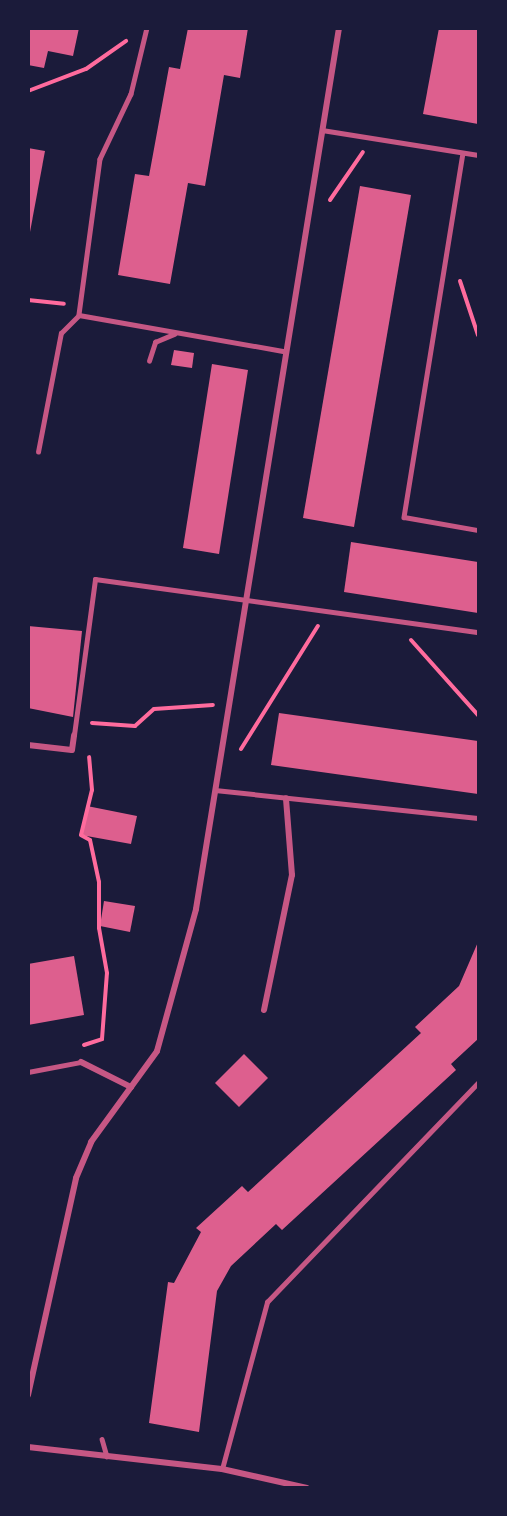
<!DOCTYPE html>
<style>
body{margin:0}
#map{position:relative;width:507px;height:1516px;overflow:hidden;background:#1b1b3a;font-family:"Golos Text",sans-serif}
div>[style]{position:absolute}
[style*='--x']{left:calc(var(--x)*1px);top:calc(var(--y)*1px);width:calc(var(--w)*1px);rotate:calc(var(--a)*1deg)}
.building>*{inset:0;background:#dd5f8e}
.path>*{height:4px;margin:-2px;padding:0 2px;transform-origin:2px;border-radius:2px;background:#ff6b9d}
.service>*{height:4.5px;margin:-2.25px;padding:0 2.25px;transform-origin:2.25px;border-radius:2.25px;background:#c65784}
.minor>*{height:6px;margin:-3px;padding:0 3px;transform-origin:3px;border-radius:3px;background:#c65784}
span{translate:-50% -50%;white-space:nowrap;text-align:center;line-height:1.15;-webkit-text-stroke:6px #1b1b3a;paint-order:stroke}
.frame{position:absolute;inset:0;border:30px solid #1b1b3a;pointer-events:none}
</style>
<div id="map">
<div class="building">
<div style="clip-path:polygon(28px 28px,79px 28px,73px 56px,48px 51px,44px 68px,28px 65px)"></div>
<div style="clip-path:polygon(188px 28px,248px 28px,240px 78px,224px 75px,205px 186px,188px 183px,170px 284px,118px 275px,135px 174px,149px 176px,169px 67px,180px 69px)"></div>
<div style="clip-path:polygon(439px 28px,478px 28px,478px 124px,423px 114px)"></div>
<div style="clip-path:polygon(28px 148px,45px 151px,30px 232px,28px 232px)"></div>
<div style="clip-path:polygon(360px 186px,411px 195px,354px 527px,303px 518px)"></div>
<div style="clip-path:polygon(174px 350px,194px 353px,192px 368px,171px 365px)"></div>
<div style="clip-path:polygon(212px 364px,248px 370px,219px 554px,183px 548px)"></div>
<div style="clip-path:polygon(351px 542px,478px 562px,478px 613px,344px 592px)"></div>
<div style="clip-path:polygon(28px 626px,82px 631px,73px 717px,28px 708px)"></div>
<div style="clip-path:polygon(279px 713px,478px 741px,478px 794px,271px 765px)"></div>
<div style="clip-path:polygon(87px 806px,137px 816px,131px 844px,81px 835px)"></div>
<div style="clip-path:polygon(104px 901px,135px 906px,130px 932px,100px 926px)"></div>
<div style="clip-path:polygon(478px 942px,478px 1039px,451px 1064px,456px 1070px,282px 1230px,276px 1224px,231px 1266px,217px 1291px,199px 1432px,149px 1423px,168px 1282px,174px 1283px,201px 1232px,196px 1228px,242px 1186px,248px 1192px,421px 1033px,415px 1027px,459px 986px)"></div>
<div style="clip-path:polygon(74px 956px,84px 1015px,28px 1025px,28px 964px)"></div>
<div style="clip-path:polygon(244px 1054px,268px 1078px,239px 1107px,215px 1083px)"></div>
</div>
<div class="path">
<div style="--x:28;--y:91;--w:62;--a:-20.8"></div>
<div style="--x:86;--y:69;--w:49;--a:-35"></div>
<div style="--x:330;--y:200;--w:58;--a:-55.5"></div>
<div style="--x:460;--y:281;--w:57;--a:71.6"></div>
<div style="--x:28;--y:300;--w:36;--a:6"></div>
<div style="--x:411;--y:640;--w:101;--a:48.2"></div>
<div style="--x:92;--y:723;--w:43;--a:4"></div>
<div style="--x:135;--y:726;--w:25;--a:-42"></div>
<div style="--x:154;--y:709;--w:59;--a:-3.9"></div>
<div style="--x:241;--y:749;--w:145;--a:-58"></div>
<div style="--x:84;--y:1045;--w:19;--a:-18"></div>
<div style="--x:102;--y:1039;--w:66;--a:-85.7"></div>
<div style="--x:107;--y:973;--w:46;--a:-100.1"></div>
<div style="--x:99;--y:928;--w:46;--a:-90"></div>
<div style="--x:99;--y:882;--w:43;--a:-102.1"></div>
<div style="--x:90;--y:840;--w:10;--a:-151"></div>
<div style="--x:81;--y:835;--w:46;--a:-76.3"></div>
<div style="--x:92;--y:790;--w:33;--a:-95"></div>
</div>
<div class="service">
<div style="--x:147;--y:28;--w:68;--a:103.6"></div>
<div style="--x:131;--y:94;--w:72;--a:115.5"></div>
<div style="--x:100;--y:159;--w:157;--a:97.7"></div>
<div style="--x:79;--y:315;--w:208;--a:10"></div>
<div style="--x:322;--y:130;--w:158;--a:9.1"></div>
<div style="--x:463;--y:153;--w:369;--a:99.2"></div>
<div style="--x:404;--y:517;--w:75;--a:10"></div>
<div style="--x:149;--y:361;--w:20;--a:-72"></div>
<div style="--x:155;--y:342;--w:21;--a:-23"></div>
<div style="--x:38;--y:452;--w:121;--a:-79.1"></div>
<div style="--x:61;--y:333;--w:25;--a:-45"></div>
<div style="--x:74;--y:735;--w:157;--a:-82.3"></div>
<div style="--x:95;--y:579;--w:387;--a:7.9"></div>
<div style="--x:215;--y:790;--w:264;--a:6.1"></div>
<div style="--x:28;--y:1072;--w:54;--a:-10.7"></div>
<div style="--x:102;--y:1439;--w:18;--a:74"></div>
<div style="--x:222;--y:1469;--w:173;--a:-74.9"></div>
<div style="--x:267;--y:1302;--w:304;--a:-46.1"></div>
</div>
<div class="minor">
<div style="--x:28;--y:745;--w:44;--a:6.5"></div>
<div style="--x:72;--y:750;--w:15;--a:-82"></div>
<div style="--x:264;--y:1010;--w:138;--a:-78.3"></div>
<div style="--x:292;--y:875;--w:77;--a:-94.5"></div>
<div style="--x:81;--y:1062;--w:56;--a:26.6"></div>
<div style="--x:28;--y:1395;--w:222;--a:-77.5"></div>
<div style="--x:76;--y:1178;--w:39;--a:-67"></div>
<div style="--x:91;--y:1142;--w:112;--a:-54"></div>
<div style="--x:157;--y:1051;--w:147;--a:-74.6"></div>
<div style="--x:196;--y:909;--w:893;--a:-80.78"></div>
<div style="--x:28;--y:1447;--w:195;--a:6.5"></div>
<div style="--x:222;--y:1469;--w:87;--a:12.6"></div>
</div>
<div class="frame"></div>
</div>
